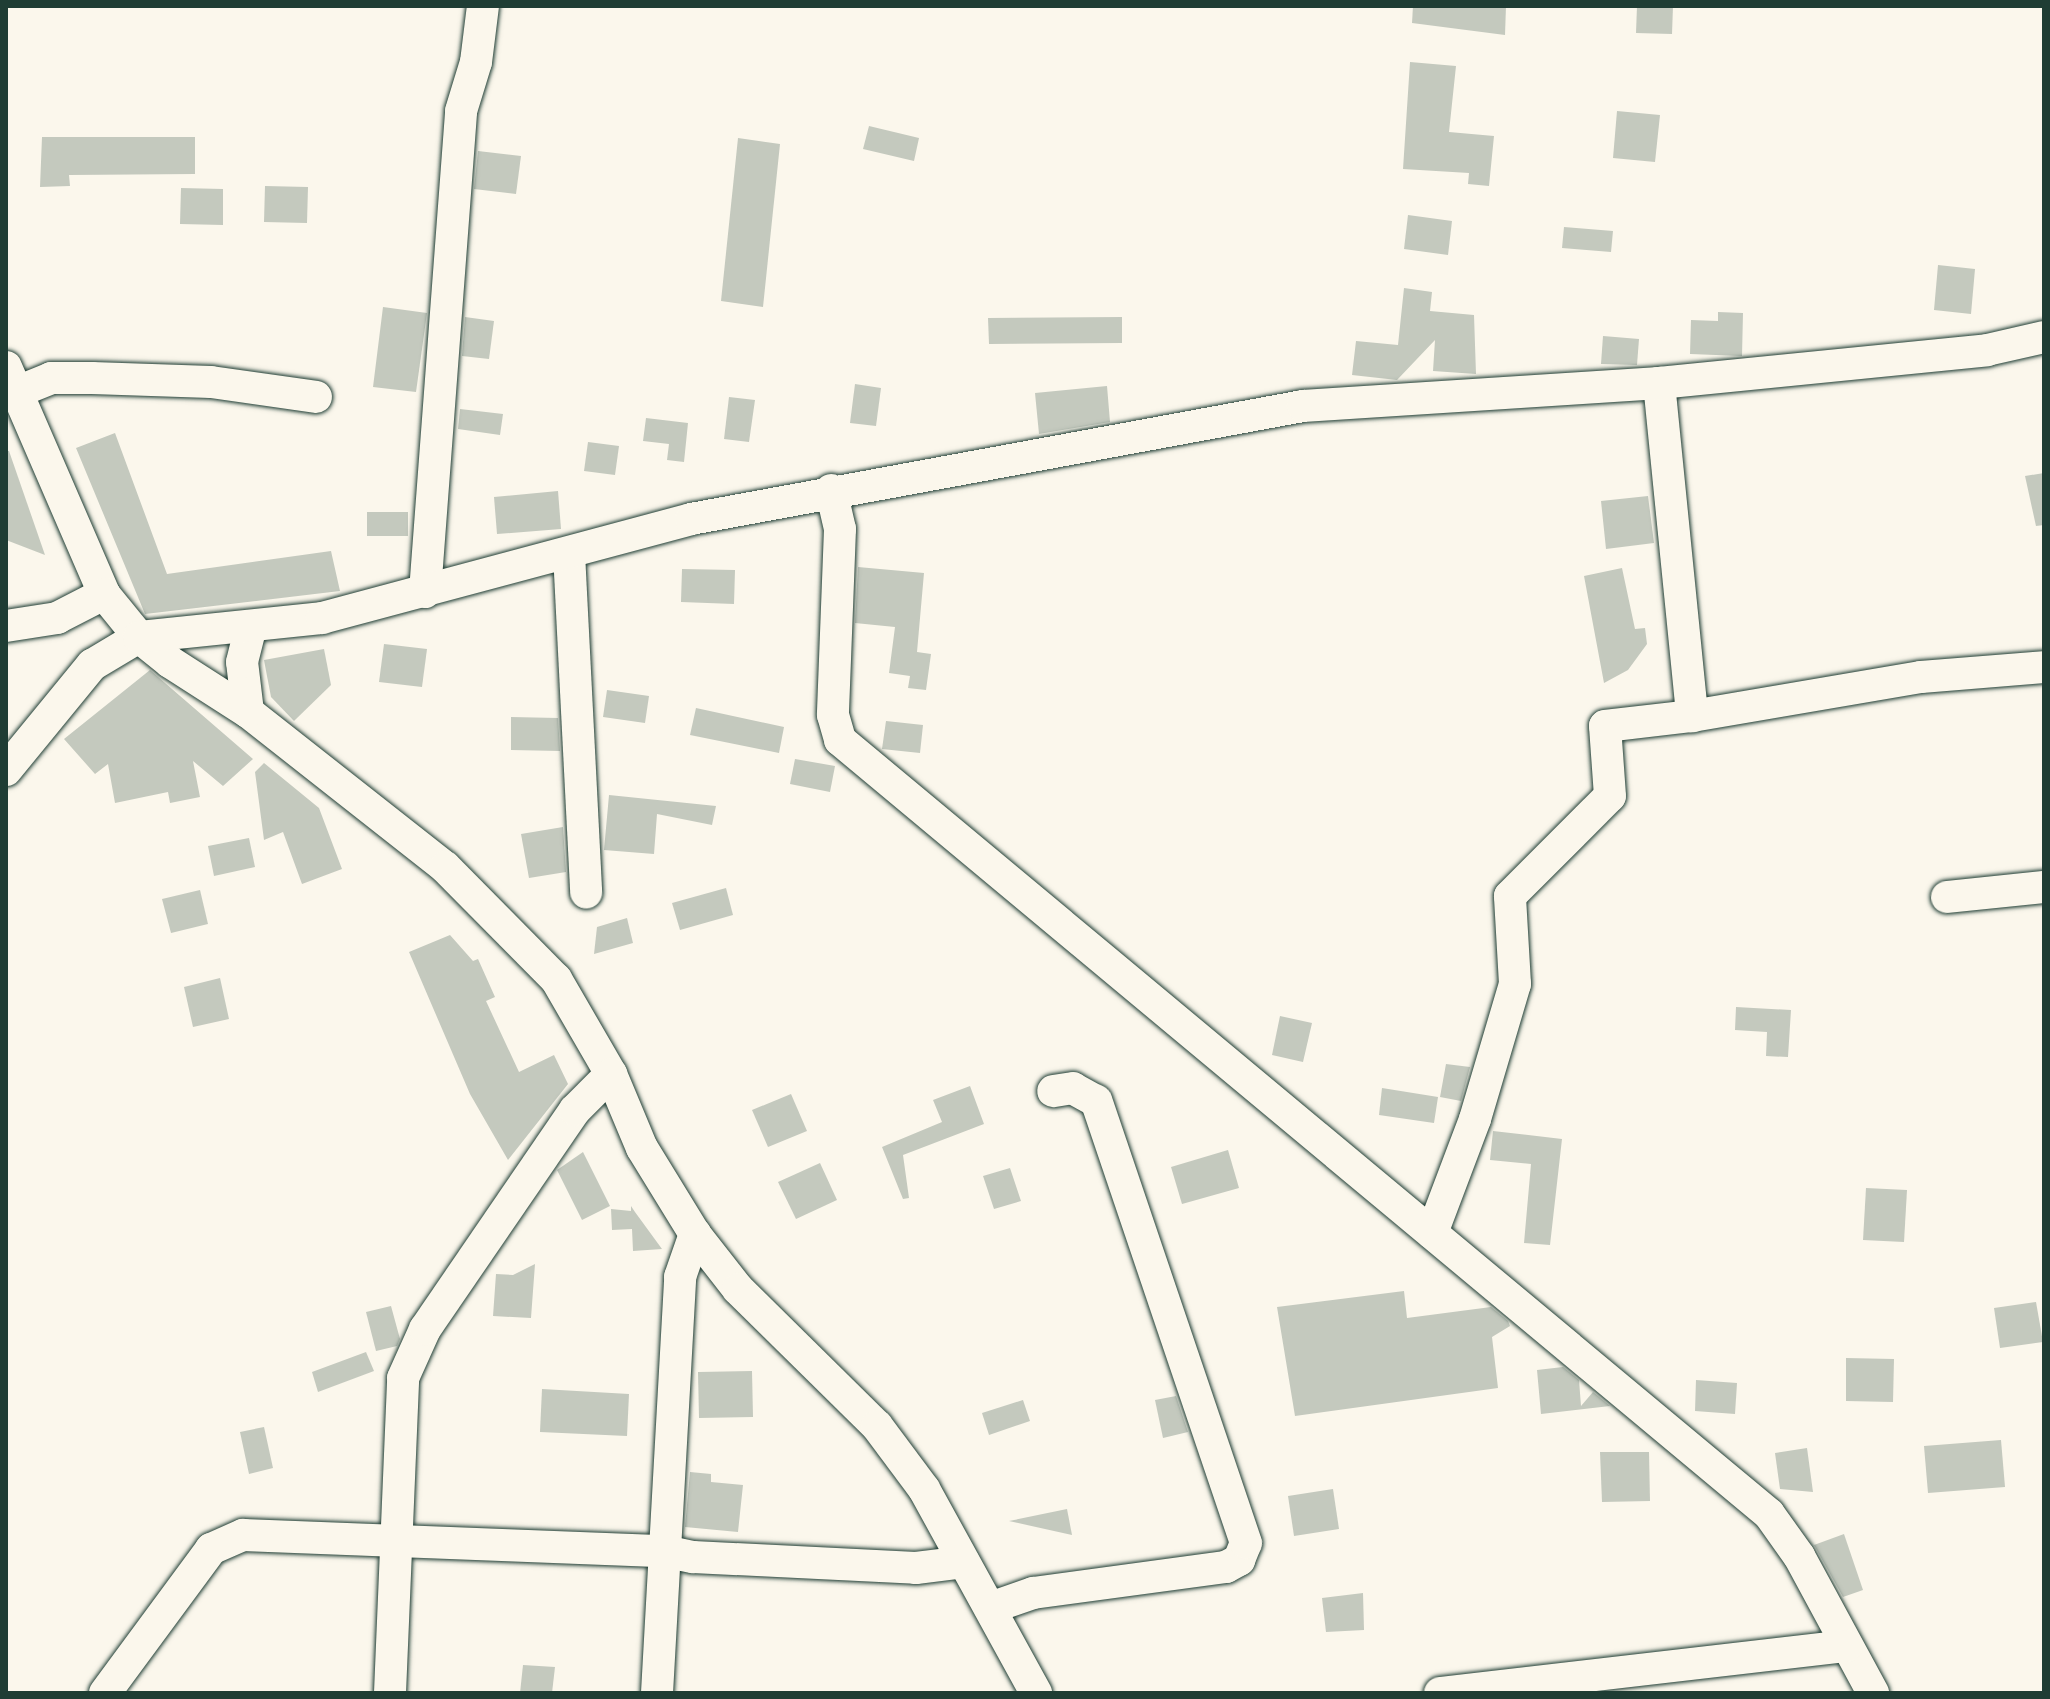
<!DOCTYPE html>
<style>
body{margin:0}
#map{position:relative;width:2050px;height:1699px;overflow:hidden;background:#fbf7ec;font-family:"Patrick Hand",sans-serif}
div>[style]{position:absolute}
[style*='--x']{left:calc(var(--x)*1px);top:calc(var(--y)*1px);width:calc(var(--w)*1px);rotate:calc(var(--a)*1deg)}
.building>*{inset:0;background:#c4c9be}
.roads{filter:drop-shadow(0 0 2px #1f3d34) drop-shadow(0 0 2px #1f3d34)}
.minor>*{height:32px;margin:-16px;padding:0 16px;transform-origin:16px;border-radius:16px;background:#fbf7ec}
span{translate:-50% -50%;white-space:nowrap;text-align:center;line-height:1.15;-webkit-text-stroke:6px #fbf7ec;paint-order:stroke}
.frame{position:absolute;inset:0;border:8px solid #1f3d34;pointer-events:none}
</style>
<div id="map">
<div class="building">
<div style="clip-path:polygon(1413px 6px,1506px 6px,1505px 35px,1412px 23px)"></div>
<div style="clip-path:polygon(1637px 6px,1673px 6px,1672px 34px,1636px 33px)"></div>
<div style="clip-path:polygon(1410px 62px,1456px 66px,1449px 132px,1494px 136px,1489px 186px,1468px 184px,1469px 173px,1403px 169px)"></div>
<div style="clip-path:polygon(1617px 111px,1660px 115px,1655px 162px,1613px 158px)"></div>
<div style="clip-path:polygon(869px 126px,919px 138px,914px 161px,863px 149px)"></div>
<div style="clip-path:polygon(42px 137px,195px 137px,195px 174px,69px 175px,70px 186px,40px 187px)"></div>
<div style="clip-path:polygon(738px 138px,780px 144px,763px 307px,721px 301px)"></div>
<div style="clip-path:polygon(478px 151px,521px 156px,516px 194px,474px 189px)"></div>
<div style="clip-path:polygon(265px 186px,308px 187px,307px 223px,264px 222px)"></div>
<div style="clip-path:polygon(181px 188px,223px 189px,223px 225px,180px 224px)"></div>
<div style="clip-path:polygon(1408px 215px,1452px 221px,1448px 255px,1404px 249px)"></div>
<div style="clip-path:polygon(1564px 227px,1613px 231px,1611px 252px,1562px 248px)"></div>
<div style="clip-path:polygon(1938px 265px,1975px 269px,1971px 314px,1934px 310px)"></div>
<div style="clip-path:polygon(1404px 288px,1432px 292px,1430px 311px,1474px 315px,1476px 374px,1433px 371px,1435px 340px,1397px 380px,1352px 375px,1356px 341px,1398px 345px)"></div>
<div style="clip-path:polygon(383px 307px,427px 313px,416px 392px,373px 387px)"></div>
<div style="clip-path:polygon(1718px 312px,1743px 313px,1742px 356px,1690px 354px,1691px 320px,1718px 321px)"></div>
<div style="clip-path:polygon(465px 317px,494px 321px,489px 359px,462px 356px)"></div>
<div style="clip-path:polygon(1122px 317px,1122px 343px,989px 344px,988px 318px)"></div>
<div style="clip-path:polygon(1603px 336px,1639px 339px,1637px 365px,1601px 364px)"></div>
<div style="clip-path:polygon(855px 384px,881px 388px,876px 426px,850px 423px)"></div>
<div style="clip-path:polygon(1107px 386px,1110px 422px,1039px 434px,1035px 393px)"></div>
<div style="clip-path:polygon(729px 397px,755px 400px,749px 442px,724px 439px)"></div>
<div style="clip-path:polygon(460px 409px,503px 414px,500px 435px,458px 429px)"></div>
<div style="clip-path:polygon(646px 418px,688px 423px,684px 462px,667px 460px,669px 444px,643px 441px)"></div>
<div style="clip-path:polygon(115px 433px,167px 574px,331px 551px,340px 591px,145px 614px,76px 448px)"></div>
<div style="clip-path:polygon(588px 442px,619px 446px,615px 475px,584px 471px)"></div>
<div style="clip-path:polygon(6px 451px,9px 451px,45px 555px,6px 540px)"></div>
<div style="clip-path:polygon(2044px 473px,2044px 525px,2036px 526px,2025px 476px)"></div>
<div style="clip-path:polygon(558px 491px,561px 529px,497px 534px,494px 497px)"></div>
<div style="clip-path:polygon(1648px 496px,1654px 543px,1606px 549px,1601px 501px)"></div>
<div style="clip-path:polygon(367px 512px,408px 512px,408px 536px,367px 536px)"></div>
<div style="clip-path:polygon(858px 567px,924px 573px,917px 652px,931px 654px,926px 690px,908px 688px,910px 676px,889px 673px,895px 627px,855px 623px)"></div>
<div style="clip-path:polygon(1622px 568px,1635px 629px,1645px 628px,1647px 644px,1628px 670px,1604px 683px,1584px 576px)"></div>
<div style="clip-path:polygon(682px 569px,735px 570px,734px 604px,681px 602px)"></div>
<div style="clip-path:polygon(384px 644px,427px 649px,422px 687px,379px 682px)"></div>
<div style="clip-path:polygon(324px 649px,331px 685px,294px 721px,271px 697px,264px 660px)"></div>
<div style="clip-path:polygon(150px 670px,253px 759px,223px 786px,193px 761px,200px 797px,170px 803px,168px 792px,115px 803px,108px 764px,95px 774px,64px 739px)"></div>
<div style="clip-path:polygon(607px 690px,649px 696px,645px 723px,603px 717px)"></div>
<div style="clip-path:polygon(696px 708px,784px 727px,779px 753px,690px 735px)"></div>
<div style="clip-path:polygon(511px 717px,558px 718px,560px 751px,511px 750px)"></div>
<div style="clip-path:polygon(886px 721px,923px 725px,920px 753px,882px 749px)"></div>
<div style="clip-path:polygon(795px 759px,835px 766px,830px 792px,790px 784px)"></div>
<div style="clip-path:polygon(264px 763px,319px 808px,342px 869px,302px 884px,283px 832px,264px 840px,255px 772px)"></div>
<div style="clip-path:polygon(609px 795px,716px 806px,712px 825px,657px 814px,654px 854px,604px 850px)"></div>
<div style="clip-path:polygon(563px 827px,566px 872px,529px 878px,521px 834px)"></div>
<div style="clip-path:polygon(249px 838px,255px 867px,214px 876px,208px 846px)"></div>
<div style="clip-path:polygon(726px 888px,733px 915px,680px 930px,672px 903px)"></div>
<div style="clip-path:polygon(200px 890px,208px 924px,171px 933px,162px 899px)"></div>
<div style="clip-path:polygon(627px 918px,633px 943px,594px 954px,597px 927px)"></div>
<div style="clip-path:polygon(450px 935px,473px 961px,478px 959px,495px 997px,486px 1001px,519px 1072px,554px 1055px,568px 1084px,508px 1160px,470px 1094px,409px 952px)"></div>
<div style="clip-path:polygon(220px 978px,229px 1019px,193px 1027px,184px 987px)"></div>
<div style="clip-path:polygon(1736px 1007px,1791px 1010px,1788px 1057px,1766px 1056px,1767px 1032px,1735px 1030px)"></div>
<div style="clip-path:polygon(1280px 1016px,1312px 1023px,1303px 1062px,1272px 1055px)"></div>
<div style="clip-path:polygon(1446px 1064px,1470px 1067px,1461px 1101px,1440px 1097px)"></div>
<div style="clip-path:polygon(970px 1086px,984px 1124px,903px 1155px,909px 1198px,903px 1199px,882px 1147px,942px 1122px,933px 1100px)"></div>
<div style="clip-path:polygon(1382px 1088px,1438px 1097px,1434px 1123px,1379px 1115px)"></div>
<div style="clip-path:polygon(791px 1094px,807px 1131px,768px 1147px,752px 1110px)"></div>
<div style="clip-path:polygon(1493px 1131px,1562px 1139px,1550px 1245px,1524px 1243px,1531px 1164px,1490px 1160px)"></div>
<div style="clip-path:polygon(1228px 1150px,1239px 1188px,1182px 1204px,1171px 1167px)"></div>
<div style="clip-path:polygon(583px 1152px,610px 1206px,582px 1220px,557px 1170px)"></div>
<div style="clip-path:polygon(820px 1163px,837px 1200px,796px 1219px,778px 1182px)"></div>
<div style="clip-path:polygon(1010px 1168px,1021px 1201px,994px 1209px,983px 1176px)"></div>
<div style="clip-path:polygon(1866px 1188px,1907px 1190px,1904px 1242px,1863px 1240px)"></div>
<div style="clip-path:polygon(631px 1206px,635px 1212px,662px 1249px,633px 1251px,632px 1229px,612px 1230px,611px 1209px,631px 1211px)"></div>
<div style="clip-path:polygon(535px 1264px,531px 1318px,493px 1316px,496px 1274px,513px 1275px)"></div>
<div style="clip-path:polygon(1404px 1291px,1407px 1318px,1491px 1307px,1508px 1321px,1510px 1326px,1492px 1337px,1498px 1388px,1295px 1416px,1277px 1307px)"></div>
<div style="clip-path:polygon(2036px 1302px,2043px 1342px,2000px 1348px,1994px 1308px)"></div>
<div style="clip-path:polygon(391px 1306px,400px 1339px,397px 1346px,376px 1351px,366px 1312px)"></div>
<div style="clip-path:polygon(366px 1352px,374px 1371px,318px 1392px,312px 1372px)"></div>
<div style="clip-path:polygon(1846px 1358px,1894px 1359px,1893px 1402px,1846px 1401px)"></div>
<div style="clip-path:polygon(1563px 1367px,1579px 1380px,1581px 1406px,1593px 1392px,1610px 1406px,1541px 1414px,1537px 1370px)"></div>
<div style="clip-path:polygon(752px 1371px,753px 1417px,699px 1418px,698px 1372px)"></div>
<div style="clip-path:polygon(1696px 1380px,1737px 1383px,1735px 1414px,1695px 1411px)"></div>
<div style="clip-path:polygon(542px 1389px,629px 1394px,627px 1436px,540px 1432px)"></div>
<div style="clip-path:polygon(1176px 1396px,1188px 1432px,1163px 1438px,1155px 1400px)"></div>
<div style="clip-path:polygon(1023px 1400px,1030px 1421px,989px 1435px,982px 1413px)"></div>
<div style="clip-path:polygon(264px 1427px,273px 1468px,249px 1474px,240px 1432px)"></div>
<div style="clip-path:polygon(2001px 1440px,2005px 1487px,1928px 1493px,1924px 1446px)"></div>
<div style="clip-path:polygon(1807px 1448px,1813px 1492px,1780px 1489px,1775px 1453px)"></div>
<div style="clip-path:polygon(1600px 1452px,1649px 1452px,1650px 1501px,1602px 1502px)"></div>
<div style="clip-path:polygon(690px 1472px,711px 1474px,711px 1482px,743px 1485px,738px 1532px,685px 1527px)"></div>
<div style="clip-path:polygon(1333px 1489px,1339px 1529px,1294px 1536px,1288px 1496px)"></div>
<div style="clip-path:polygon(1067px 1509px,1072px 1535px,1009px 1521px)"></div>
<div style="clip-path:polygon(1844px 1534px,1863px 1590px,1843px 1597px,1814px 1545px)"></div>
<div style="clip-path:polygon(1363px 1593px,1364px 1630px,1326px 1632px,1322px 1598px)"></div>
<div style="clip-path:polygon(523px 1665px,555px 1667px,552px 1693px,520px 1693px)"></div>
</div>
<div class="roads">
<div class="minor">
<div style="--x:6;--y:367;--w:247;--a:66.6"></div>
<div style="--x:104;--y:594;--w:55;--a:50.9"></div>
<div style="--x:139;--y:637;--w:40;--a:39"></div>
<div style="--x:170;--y:662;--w:93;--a:32.7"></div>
<div style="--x:248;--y:712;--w:251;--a:38.2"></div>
<div style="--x:445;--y:867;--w:158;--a:45.3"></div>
<div style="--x:556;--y:979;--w:110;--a:59.9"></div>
<div style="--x:611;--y:1074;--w:80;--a:67.3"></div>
<div style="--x:642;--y:1148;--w:101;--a:58.4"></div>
<div style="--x:695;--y:1234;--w:70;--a:52"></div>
<div style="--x:738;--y:1289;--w:195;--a:44.6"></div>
<div style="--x:877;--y:1426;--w:79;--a:53.3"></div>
<div style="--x:924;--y:1489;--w:233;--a:61.2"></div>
<div style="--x:1659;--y:383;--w:335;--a:84.3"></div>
<div style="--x:1692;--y:716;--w:232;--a:-9.7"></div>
<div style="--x:1921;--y:677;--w:123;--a:-4.6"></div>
<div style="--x:17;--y:392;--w:37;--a:-22"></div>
<div style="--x:51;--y:378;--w:41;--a:0"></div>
<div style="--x:92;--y:378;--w:119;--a:1.9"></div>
<div style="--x:211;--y:382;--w:106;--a:8.1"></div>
<div style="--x:831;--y:490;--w:40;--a:77"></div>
<div style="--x:840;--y:529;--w:186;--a:92.2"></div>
<div style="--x:833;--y:715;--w:26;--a:74"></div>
<div style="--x:840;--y:740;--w:1209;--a:39.8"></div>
<div style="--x:1769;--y:1514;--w:52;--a:54.5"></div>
<div style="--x:1799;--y:1556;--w:156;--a:61.6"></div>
<div style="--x:569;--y:553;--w:340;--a:87.1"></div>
<div style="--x:425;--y:592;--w:482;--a:-85.7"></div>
<div style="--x:461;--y:111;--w:51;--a:-73"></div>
<div style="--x:476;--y:62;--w:56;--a:-82.9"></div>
<div style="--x:6;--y:626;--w:52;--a:-8.9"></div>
<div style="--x:57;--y:618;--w:53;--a:-27.1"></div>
<div style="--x:248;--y:712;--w:50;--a:-96.8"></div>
<div style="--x:242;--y:662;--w:34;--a:-76"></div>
<div style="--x:6;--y:770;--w:136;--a:-50.7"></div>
<div style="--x:92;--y:665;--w:55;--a:-30.8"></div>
<div style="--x:139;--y:637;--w:184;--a:-5.9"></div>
<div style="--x:322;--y:618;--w:382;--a:-15"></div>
<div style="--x:691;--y:519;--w:622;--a:-10.46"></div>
<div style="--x:1303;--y:406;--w:357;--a:-3.7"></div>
<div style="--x:1659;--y:383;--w:330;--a:-5.7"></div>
<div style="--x:1987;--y:350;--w:58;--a:-12.8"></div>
<div style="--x:1947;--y:897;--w:98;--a:-5.9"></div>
<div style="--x:1432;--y:1233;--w:122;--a:-69.3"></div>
<div style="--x:1475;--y:1119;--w:141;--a:-73.5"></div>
<div style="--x:1515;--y:984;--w:88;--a:-93.3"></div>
<div style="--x:1510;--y:896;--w:141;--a:-45"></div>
<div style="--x:1610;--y:796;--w:70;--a:-94.1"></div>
<div style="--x:1605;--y:726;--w:88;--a:-6.6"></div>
<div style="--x:990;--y:1608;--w:46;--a:-19.2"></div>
<div style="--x:1033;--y:1593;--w:195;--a:-7.7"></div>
<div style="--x:1226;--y:1567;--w:15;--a:-28"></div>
<div style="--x:1239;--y:1560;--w:18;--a:-68"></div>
<div style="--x:1246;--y:1543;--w:467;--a:-108.7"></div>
<div style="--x:1096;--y:1101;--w:26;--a:-151"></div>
<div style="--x:1073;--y:1088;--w:20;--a:171"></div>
<div style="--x:105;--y:1693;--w:179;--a:-53.6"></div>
<div style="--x:211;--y:1549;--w:35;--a:-24"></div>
<div style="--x:243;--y:1535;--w:421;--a:2.2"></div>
<div style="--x:664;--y:1551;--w:30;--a:12"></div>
<div style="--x:693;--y:1557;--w:223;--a:2.8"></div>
<div style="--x:916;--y:1568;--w:48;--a:-7.1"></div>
<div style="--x:390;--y:1693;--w:315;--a:-87.6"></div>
<div style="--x:403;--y:1378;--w:54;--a:-65.8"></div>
<div style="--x:425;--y:1329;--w:265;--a:-55.6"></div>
<div style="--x:575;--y:1110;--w:51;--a:-45"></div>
<div style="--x:657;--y:1693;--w:417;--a:-86.8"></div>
<div style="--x:680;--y:1277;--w:46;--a:-70.8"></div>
<div style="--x:1440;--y:1693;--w:409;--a:-6.6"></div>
</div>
</div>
<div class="frame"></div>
</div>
